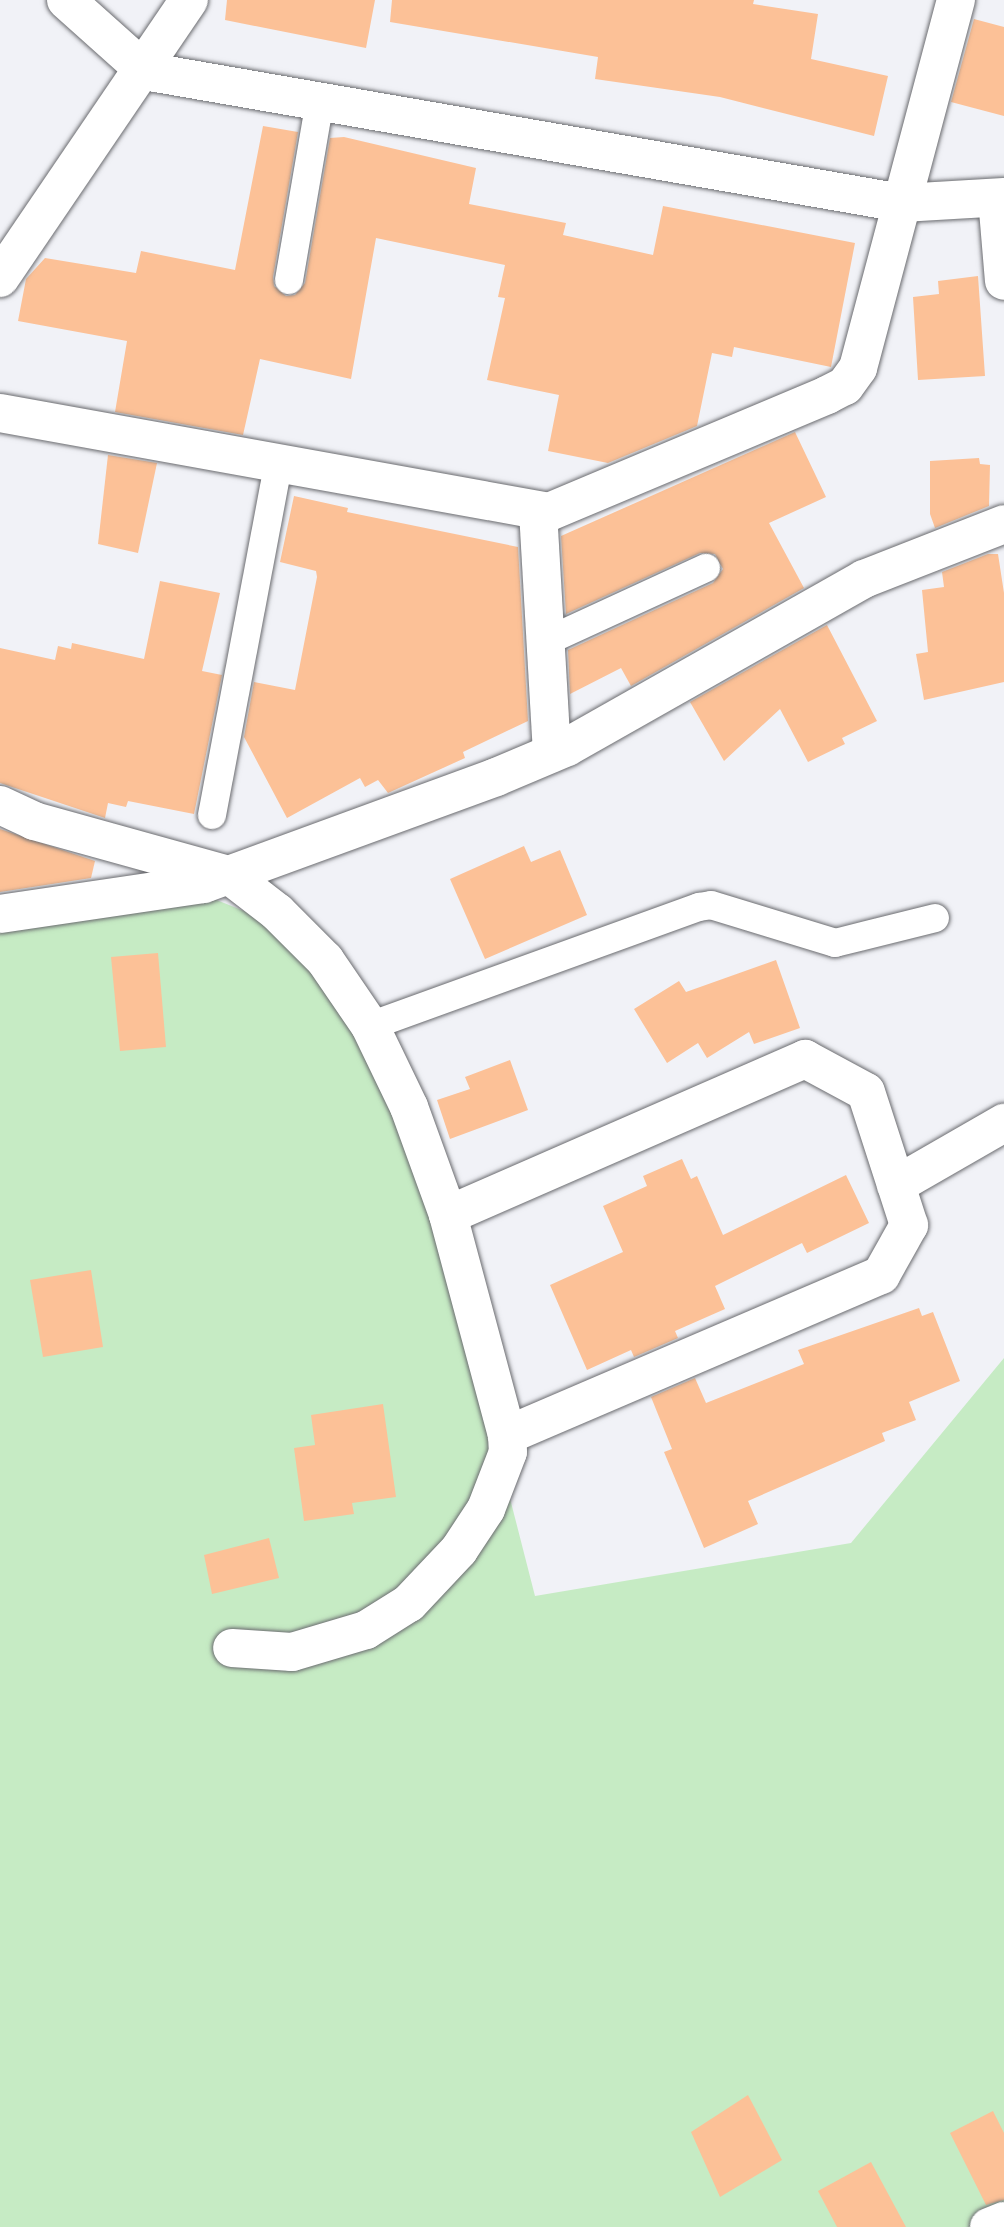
<!DOCTYPE html>
<style>
body{margin:0}
#map{position:relative;width:1004px;height:2227px;overflow:hidden;background:#f1f2f7;font-family:Inter,sans-serif}
div>[style]{position:absolute}
[style*='--x']{left:calc(var(--x)*1px);top:calc(var(--y)*1px);width:calc(var(--w)*1px);rotate:calc(var(--a)*1deg)}
.green>*{inset:0;background:#c6ebc4}
.building>*{inset:0;background:#fcc197}
.roads{filter:drop-shadow(0 0 2px #6a6b6f) drop-shadow(0 0 2px #6a6b6f)}
.service>*{height:28px;margin:-14px;padding:0 14px;transform-origin:14px;border-radius:14px;background:#fff}
.minor>*{height:38px;margin:-19px;padding:0 19px;transform-origin:19px;border-radius:19px;background:#fff}
span{translate:-50% -50%;white-space:nowrap;text-align:center;line-height:1.15;-webkit-text-stroke:5px #fff;paint-order:stroke}
</style>
<div id="map">
<div class="green">
<div style="clip-path:polygon(189px 889px,294px 931px,391px 1083px,463px 1315px,535px 1596px,851px 1543px,1004px 1358px,1004px 2227px,0 2227px,0 921px)"></div>
</div>
<div class="building">
<div style="clip-path:polygon(227px 0,375px 0,366px 48px,225px 20px)"></div>
<div style="clip-path:polygon(392px 0,754px 0,753px 4px,818px 14px,811px 59px,888px 76px,874px 136px,720px 97px,595px 79px,598px 57px,390px 22px)"></div>
<div style="clip-path:polygon(974px 19px,1004px 27px,1004px 116px,951px 102px)"></div>
<div style="clip-path:polygon(263px 126px,298px 132px,273px 277px,274px 286px,286px 296px,295px 295px,305px 283px,330px 138px,344px 137px,476px 168px,469px 204px,566px 223px,563px 235px,653px 255px,663px 206px,855px 243px,831px 367px,734px 347px,732px 357px,712px 353px,697px 426px,608px 463px,548px 451px,559px 395px,487px 380px,505px 298px,498px 297px,505px 265px,376px 238px,351px 379px,260px 359px,243px 435px,115px 412px,127px 341px,18px 321px,26px 279px,45px 258px,136px 273px,141px 251px,235px 270px)"></div>
<div style="clip-path:polygon(978px 276px,985px 376px,918px 380px,913px 297px,939px 294px,938px 281px)"></div>
<div style="clip-path:polygon(795px 432px,826px 497px,769px 523px,804px 588px,631px 686px,621px 668px,570px 694px,568px 650px,713px 583px,723px 569px,715px 554px,700px 553px,566px 614px,561px 536px)"></div>
<div style="clip-path:polygon(108px 455px,157px 463px,138px 553px,98px 544px)"></div>
<div style="clip-path:polygon(979px 458px,980px 464px,990px 465px,989px 506px,935px 528px,930px 514px,930px 461px)"></div>
<div style="clip-path:polygon(294px 496px,348px 508px,347px 512px,518px 547px,528px 721px,463px 752px,465px 758px,388px 793px,378px 780px,365px 787px,360px 778px,287px 818px,244px 737px,254px 682px,295px 690px,317px 577px,316px 571px,280px 562px)"></div>
<div style="clip-path:polygon(988px 554px,998px 554px,1004px 593px,1004px 682px,924px 700px,916px 654px,928px 652px,922px 590px,944px 587px,942px 572px)"></div>
<div style="clip-path:polygon(160px 581px,220px 593px,202px 671px,222px 675px,194px 814px,128px 801px,126px 807px,108px 803px,105px 818px,0 783px,0 648px,55px 660px,58px 646px,71px 649px,72px 643px,144px 659px)"></div>
<div style="clip-path:polygon(827px 625px,877px 721px,842px 738px,845px 744px,808px 762px,780px 709px,724px 761px,690px 702px)"></div>
<div style="clip-path:polygon(0 829px,95px 861px,91px 878px,0 892px)"></div>
<div style="clip-path:polygon(524px 846px,531px 862px,560px 850px,587px 915px,485px 959px,450px 879px)"></div>
<div style="clip-path:polygon(158px 953px,166px 1047px,120px 1051px,111px 957px)"></div>
<div style="clip-path:polygon(776px 960px,800px 1028px,754px 1044px,749px 1032px,707px 1058px,698px 1043px,667px 1063px,634px 1009px,679px 981px,686px 992px)"></div>
<div style="clip-path:polygon(510px 1060px,528px 1110px,450px 1139px,437px 1100px,470px 1089px,465px 1077px)"></div>
<div style="clip-path:polygon(682px 1159px,691px 1179px,697px 1176px,723px 1235px,846px 1175px,869px 1223px,807px 1253px,802px 1243px,715px 1286px,725px 1309px,675px 1331px,678px 1338px,634px 1357px,631px 1350px,587px 1370px,550px 1285px,623px 1252px,603px 1206px,647px 1186px,643px 1176px)"></div>
<div style="clip-path:polygon(91px 1270px,103px 1347px,43px 1357px,30px 1280px)"></div>
<div style="clip-path:polygon(919px 1308px,922px 1316px,933px 1312px,960px 1381px,909px 1402px,916px 1420px,882px 1433px,885px 1441px,748px 1501px,758px 1524px,704px 1548px,664px 1452px,672px 1449px,651px 1397px,695px 1378px,706px 1403px,804px 1364px,798px 1350px)"></div>
<div style="clip-path:polygon(383px 1404px,396px 1497px,352px 1503px,354px 1514px,304px 1521px,294px 1448px,315px 1445px,311px 1415px)"></div>
<div style="clip-path:polygon(269px 1538px,279px 1578px,212px 1594px,204px 1555px)"></div>
<div style="clip-path:polygon(748px 2095px,782px 2160px,720px 2197px,691px 2132px)"></div>
<div style="clip-path:polygon(993px 2111px,1004px 2133px,1004px 2200px,986px 2205px,950px 2133px)"></div>
<div style="clip-path:polygon(871px 2162px,906px 2227px,837px 2227px,818px 2191px)"></div>
</div>
<div class="roads">
<div class="service">
<div style="--x:289;--y:280;--w:183;--a:-80.2"></div>
<div style="--x:547;--y:641;--w:175;--a:-24.7"></div>
<div style="--x:212;--y:815;--w:356;--a:-79.3"></div>
<div style="--x:370;--y:1026;--w:350;--a:-19.9"></div>
<div style="--x:699;--y:907;--w:12;--a:-9"></div>
<div style="--x:711;--y:905;--w:130;--a:17"></div>
<div style="--x:835;--y:943;--w:103;--a:-14"></div>
</div>
<div class="minor">
<div style="--x:66;--y:0;--w:102;--a:41.8"></div>
<div style="--x:142;--y:68;--w:15;--a:20"></div>
<div style="--x:156;--y:73;--w:757;--a:9.89"></div>
<div style="--x:902;--y:203;--w:102;--a:-3.4"></div>
<div style="--x:997;--y:198;--w:83;--a:85.2"></div>
<div style="--x:0;--y:278;--w:336;--a:-55.8"></div>
<div style="--x:0;--y:413;--w:558;--a:10.22"></div>
<div style="--x:549;--y:512;--w:302;--a:-22.8"></div>
<div style="--x:827;--y:395;--w:20;--a:-27"></div>
<div style="--x:845;--y:386;--w:22;--a:-54"></div>
<div style="--x:858;--y:368;--w:381;--a:-75.1"></div>
<div style="--x:538;--y:511;--w:242;--a:86.7"></div>
<div style="--x:0;--y:805;--w:38;--a:25"></div>
<div style="--x:34;--y:821;--w:202;--a:15.5"></div>
<div style="--x:229;--y:875;--w:61;--a:37.6"></div>
<div style="--x:277;--y:912;--w:68;--a:45"></div>
<div style="--x:325;--y:960;--w:80;--a:55.7"></div>
<div style="--x:370;--y:1026;--w:90;--a:64.3"></div>
<div style="--x:409;--y:1107;--w:115;--a:70.1"></div>
<div style="--x:448;--y:1215;--w:228;--a:75"></div>
<div style="--x:507;--y:1435;--w:17;--a:87"></div>
<div style="--x:508;--y:1452;--w:61;--a:111.1"></div>
<div style="--x:486;--y:1509;--w:49;--a:123.4"></div>
<div style="--x:459;--y:1550;--w:73;--a:133.3"></div>
<div style="--x:409;--y:1603;--w:51;--a:147.9"></div>
<div style="--x:366;--y:1630;--w:77;--a:163.4"></div>
<div style="--x:292;--y:1652;--w:60;--a:-176.2"></div>
<div style="--x:0;--y:914;--w:206;--a:-8.4"></div>
<div style="--x:204;--y:884;--w:311;--a:-20.1"></div>
<div style="--x:496;--y:777;--w:77;--a:-22.9"></div>
<div style="--x:567;--y:747;--w:341;--a:-29.5"></div>
<div style="--x:864;--y:579;--w:150;--a:-21.4"></div>
<div style="--x:896;--y:1185;--w:125;--a:-29.9"></div>
<div style="--x:448;--y:1215;--w:390;--a:-23.6"></div>
<div style="--x:805;--y:1059;--w:69;--a:28.4"></div>
<div style="--x:866;--y:1092;--w:140;--a:72.1"></div>
<div style="--x:909;--y:1225;--w:57;--a:119.2"></div>
<div style="--x:881;--y:1275;--w:407;--a:156.8"></div>
<div style="--x:989;--y:2227;--w:16;--a:-22"></div>
</div>
</div>
</div>
